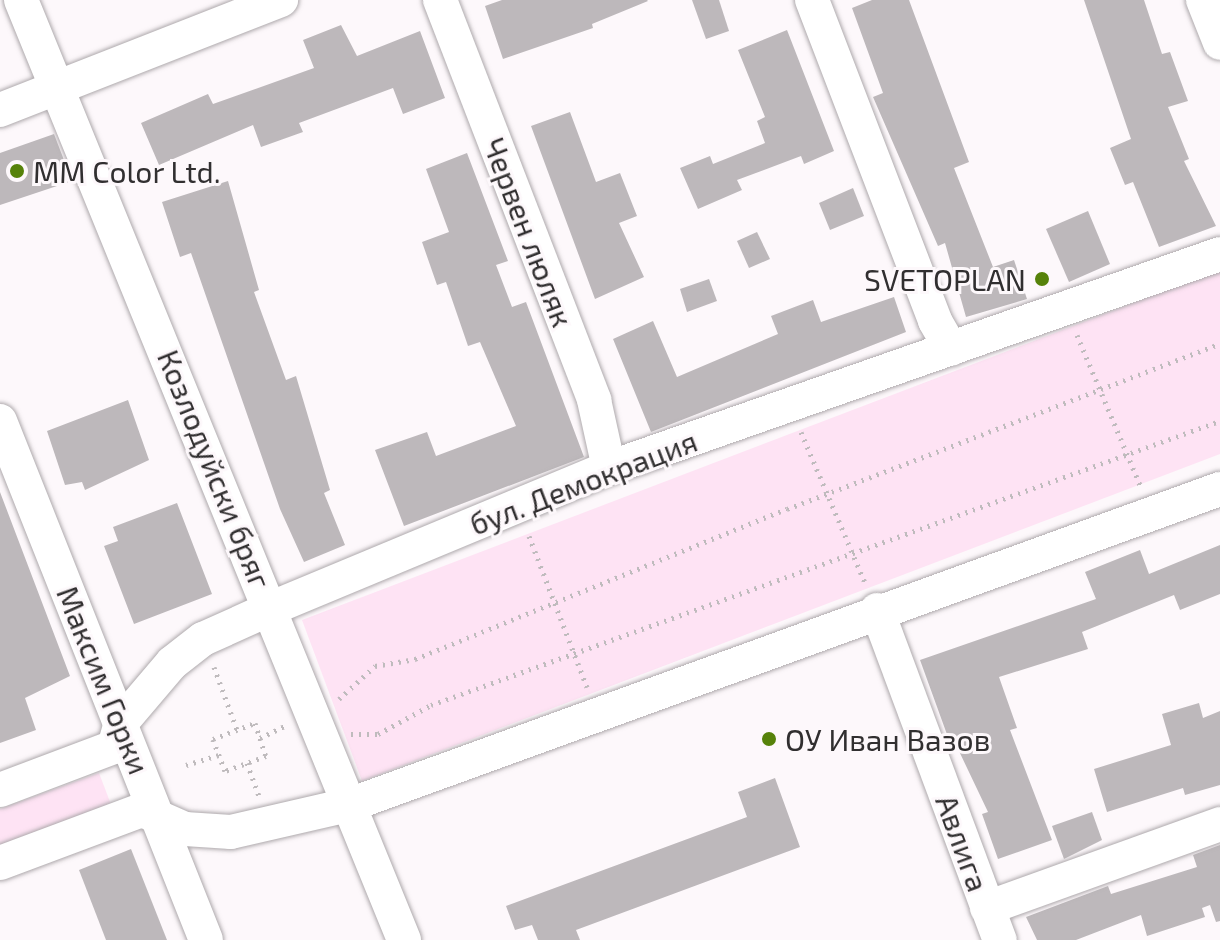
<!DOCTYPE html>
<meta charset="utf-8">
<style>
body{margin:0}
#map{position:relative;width:1220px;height:940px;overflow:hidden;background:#fdf8fb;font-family:"Exo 2",sans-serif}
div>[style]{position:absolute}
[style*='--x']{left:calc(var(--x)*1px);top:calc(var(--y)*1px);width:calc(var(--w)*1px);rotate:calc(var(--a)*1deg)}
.green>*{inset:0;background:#fee3f4}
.building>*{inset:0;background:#bdb8bb}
.path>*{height:5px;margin-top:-2.5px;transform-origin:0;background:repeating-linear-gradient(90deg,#bfbbbd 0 2px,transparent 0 8px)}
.roads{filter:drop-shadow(0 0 2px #aea9ac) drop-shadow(0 0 2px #aea9ac)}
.street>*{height:34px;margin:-17px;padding:0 17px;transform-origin:17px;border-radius:17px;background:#fff}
.dots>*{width:22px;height:22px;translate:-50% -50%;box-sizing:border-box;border:4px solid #fdf8fb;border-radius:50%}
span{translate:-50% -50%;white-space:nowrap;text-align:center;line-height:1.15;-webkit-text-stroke:6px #fdf8fb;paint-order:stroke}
.poi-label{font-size:30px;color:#312f30}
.left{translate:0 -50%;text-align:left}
.right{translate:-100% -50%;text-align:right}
.street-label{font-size:30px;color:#312f30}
</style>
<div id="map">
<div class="green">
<div style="clip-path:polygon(1220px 270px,1220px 454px,362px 781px,302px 620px)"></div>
<div style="clip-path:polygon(99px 773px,112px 807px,0 848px,0 809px)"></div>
</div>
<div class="building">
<div style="clip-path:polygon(502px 0,647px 0,648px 1px,592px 24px,593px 28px,503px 59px,485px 6px)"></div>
<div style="clip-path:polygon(692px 0,719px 0,729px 31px,706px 39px)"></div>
<div style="clip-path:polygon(872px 0,909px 0,969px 162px,954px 168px,993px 267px,1014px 260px,1027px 299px,966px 317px,945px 243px,938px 246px,873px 97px,883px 93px,852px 8px)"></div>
<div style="clip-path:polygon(1084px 0,1144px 0,1162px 54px,1170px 52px,1188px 101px,1168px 107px,1189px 159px,1184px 161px,1216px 226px,1159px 247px,1133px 182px,1125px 185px,1110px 148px,1131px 139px)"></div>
<div style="clip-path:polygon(341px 25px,357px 56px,420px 31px,445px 98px,403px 114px,393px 88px,299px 123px,303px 132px,261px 147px,253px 125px,159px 165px,141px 123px,208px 94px,213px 104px,314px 68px,303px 40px)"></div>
<div style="clip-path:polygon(787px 30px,834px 151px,804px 164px,801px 156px,737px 180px,742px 190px,698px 209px,680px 168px,710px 156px,713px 164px,765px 143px,757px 121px,765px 117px,738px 50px)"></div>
<div style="clip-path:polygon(570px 112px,596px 182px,620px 173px,637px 216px,619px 223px,644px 277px,595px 299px,531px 126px)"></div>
<div style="clip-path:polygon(54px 134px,72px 181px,0 205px,0 153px)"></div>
<div style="clip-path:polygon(467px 153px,508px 261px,496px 265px,512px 307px,526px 302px,584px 457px,404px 526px,375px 450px,427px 432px,436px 456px,516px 426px,480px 342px,468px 346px,446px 282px,437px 285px,422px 242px,449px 232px,426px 169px)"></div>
<div style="clip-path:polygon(228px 181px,259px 290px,254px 292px,286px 380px,296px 376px,330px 490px,324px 493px,345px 545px,304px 562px,280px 509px,191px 253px,180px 257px,162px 202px)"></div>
<div style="clip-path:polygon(853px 188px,864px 216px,830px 230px,819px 203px)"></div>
<div style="clip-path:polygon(1088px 211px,1110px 264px,1069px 282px,1046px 229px)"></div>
<div style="clip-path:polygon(757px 232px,770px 259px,749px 268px,737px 241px)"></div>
<div style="clip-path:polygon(709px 279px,717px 301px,687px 312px,680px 289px)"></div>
<div style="clip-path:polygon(894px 297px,906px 332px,651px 432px,613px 339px,653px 321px,677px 377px,778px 334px,771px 316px,813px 300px,821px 322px)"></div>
<div style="clip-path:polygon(128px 400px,149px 460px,85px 490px,82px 482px,65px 485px,47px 431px)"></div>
<div style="clip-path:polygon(0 492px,70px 676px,25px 698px,36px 730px,0 743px)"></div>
<div style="clip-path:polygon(177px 503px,212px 594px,134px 624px,104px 546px,118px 541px,113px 527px)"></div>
<div style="clip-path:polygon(1220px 545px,1220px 594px,1180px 610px,1174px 595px,1082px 632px,1088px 649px,999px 677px,1017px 728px,1010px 730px,1052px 840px,998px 859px,982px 814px,988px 812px,958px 749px,953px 751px,920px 660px,1096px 599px,1085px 572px,1140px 550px,1149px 574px)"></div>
<div style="clip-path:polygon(1199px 703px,1203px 718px,1220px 711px,1220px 785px,1185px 795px,1183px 788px,1107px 812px,1094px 769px,1171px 745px,1162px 714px)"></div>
<div style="clip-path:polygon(775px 778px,800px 847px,576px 930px,580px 940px,538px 940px,532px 925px,515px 930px,506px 906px,747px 817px,738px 792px)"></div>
<div style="clip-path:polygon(1092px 812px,1102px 840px,1064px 859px,1052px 826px)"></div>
<div style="clip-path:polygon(1220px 845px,1220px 921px,1216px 922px,1210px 905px,1202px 908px,1205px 917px,1147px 936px,1141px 915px,1076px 940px,1037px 940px,1026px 917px,1108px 886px,1111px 894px,1197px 867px,1193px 855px)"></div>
<div style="clip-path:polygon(131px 849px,167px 940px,106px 940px,79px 870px)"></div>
</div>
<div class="path">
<div style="--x:1077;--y:335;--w:163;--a:67.2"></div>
<div style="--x:801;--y:432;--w:166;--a:67"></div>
<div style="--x:529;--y:536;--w:162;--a:69"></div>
<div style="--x:214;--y:667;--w:67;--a:69.9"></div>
<div style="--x:339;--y:699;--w:49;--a:-42.5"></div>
<div style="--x:375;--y:666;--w:41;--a:-9.9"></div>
<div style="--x:415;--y:659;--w:401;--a:-22"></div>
<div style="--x:787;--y:509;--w:463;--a:-20.9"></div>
<div style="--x:255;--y:723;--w:35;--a:72"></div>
<div style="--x:266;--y:756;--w:44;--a:159.9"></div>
<div style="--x:225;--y:771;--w:34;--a:-111"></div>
<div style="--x:213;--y:739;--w:45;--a:-20.9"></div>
<div style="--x:351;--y:734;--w:27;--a:0"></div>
<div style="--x:378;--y:734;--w:60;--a:-28.7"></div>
<div style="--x:431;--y:705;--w:839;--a:-19.8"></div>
<div style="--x:260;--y:738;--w:28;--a:-26"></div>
<div style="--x:247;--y:763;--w:35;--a:70"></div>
<div style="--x:186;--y:765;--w:34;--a:-17"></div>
</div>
<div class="roads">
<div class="street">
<div style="--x:21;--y:0;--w:1015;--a:67.83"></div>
<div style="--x:440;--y:0;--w:429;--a:68.9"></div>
<div style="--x:594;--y:400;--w:70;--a:77.6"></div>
<div style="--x:812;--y:0;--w:344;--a:69"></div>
<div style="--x:935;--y:321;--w:32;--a:60"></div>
<div style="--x:1203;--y:0;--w:46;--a:68.4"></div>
<div style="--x:0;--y:110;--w:302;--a:-21.4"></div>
<div style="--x:0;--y:421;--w:558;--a:68.35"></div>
<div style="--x:877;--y:610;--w:352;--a:69.6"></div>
<div style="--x:0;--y:790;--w:122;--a:-20.7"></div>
<div style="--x:114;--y:747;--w:25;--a:-74"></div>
<div style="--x:121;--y:723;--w:79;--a:-49.6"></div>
<div style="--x:172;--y:663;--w:39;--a:-38"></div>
<div style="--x:203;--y:639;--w:76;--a:-24.2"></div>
<div style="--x:272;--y:608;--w:365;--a:-22.6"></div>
<div style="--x:609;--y:468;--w:647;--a:-19.3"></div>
<div style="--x:0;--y:863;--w:152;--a:-20.5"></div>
<div style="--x:142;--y:810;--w:47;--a:23.8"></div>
<div style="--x:185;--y:829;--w:46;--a:3.7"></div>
<div style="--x:231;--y:832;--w:124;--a:-13"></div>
<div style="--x:352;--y:804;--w:923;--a:-19.95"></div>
<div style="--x:987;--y:908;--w:248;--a:-19.8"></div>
</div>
</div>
<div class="dots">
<div style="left:17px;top:171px;background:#56820a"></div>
<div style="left:1042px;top:279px;background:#56820a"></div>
<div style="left:769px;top:739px;background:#56820a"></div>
</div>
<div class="poi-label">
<span class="left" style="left:33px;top:171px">MM Color Ltd.</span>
<span class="right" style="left:1026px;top:279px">SVETOPLAN</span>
<span class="left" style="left:785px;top:739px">ОУ Иван Вазов</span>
</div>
<div class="street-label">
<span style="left:529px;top:232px;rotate:69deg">Червен люляк</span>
<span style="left:215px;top:469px;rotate:68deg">Козлодуйски бряг</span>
<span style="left:583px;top:482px;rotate:-21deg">бул. Демокрация</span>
<span style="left:104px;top:680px;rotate:68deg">Максим Горки</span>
<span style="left:963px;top:843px;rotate:70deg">Авлига</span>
</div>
</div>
